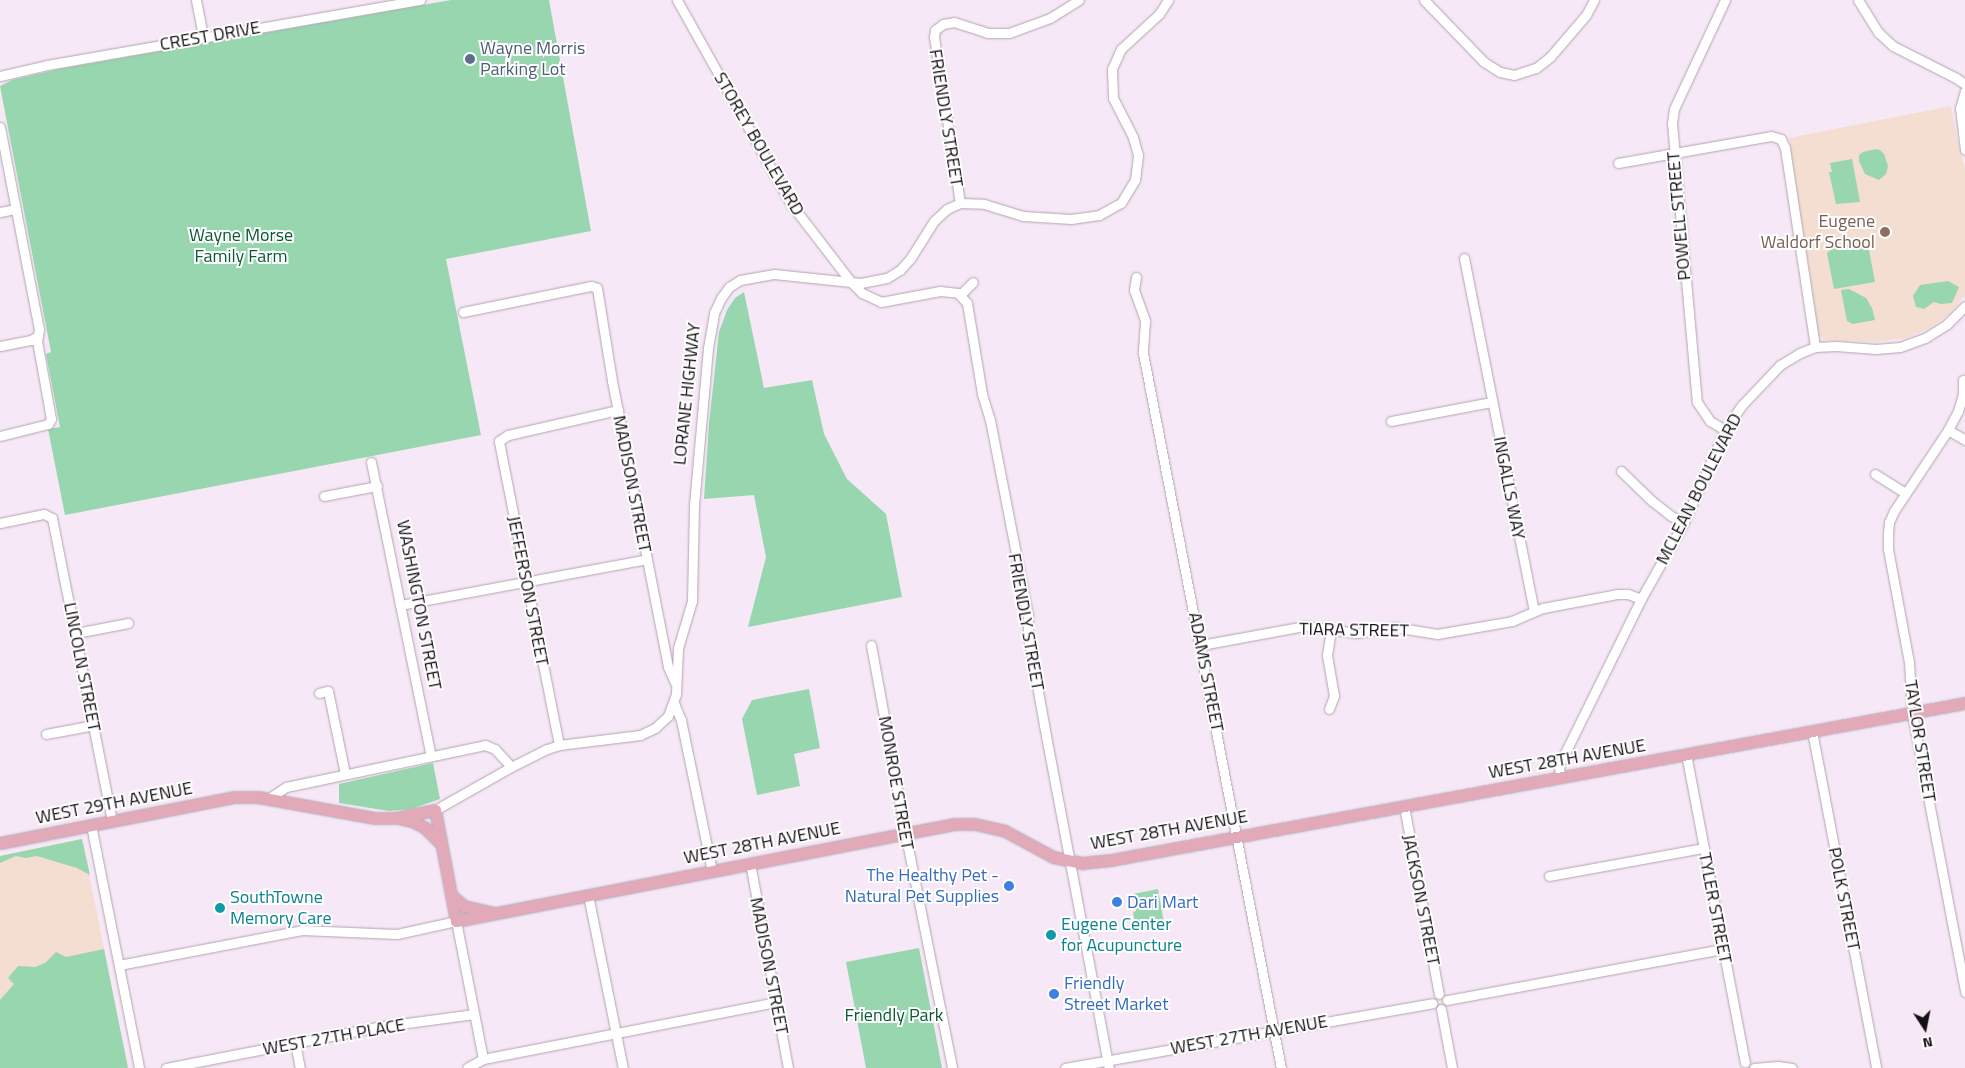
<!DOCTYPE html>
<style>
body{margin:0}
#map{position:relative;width:1965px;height:1068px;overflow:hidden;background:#f6e8f6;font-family:"Titillium Web",sans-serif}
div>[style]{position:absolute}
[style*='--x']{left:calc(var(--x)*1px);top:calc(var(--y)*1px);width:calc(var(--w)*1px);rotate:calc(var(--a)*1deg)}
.education>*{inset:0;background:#f4ded1}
.green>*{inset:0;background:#97d6ae}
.roads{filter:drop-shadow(0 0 1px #b1a4b0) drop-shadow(0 0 1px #b1a4b0)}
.minor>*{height:9px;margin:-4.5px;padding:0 4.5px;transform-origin:4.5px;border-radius:4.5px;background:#fff}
.major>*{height:11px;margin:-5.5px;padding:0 5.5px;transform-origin:5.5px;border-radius:5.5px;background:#e2aab9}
.dots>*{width:14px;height:14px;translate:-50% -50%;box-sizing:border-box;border:2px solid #fff;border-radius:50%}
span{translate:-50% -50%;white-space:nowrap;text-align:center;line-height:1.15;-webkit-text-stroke:4px #fff;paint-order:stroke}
.street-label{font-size:18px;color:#151014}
.service-label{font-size:18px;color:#4e5e75}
.left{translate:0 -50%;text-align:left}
.education-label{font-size:18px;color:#785e54}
.right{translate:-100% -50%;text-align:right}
.park-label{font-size:18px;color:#0a5934}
.shop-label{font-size:18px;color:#366cbe}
.culture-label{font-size:18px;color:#0d838f}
.north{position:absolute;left:1900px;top:1003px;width:50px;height:50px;-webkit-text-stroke:4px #fff;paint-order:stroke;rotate:169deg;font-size:14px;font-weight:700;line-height:20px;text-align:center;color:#151014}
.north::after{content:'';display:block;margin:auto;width:18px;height:22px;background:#151014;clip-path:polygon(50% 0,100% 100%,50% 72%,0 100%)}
</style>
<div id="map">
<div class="education">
<div style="clip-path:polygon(1951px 106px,1959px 149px,1965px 168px,1965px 295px,1949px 314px,1930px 328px,1906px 338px,1874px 342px,1824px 340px,1819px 334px,1789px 138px)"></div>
<div style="clip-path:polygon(82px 839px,128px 1068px,0 1068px,0 856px)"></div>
</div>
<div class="green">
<div style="clip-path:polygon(451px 0,549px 0,591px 231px,446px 259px,481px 435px,65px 515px,48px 429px,60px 427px,46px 354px,51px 352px,0 86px,12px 80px,59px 69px)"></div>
<div style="clip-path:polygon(1876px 149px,1880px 150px,1884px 154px,1888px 166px,1886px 174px,1879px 180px,1865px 174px,1859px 161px,1859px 155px,1863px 152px)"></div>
<div style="clip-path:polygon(1852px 159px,1860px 202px,1836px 204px,1829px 172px,1832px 172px,1830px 163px)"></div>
<div style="clip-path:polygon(1853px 243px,1869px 250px,1875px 282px,1834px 289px,1827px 253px,1835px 246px)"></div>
<div style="clip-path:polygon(1948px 281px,1959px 287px,1952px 303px,1941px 304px,1934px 302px,1924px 309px,1916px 307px,1913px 296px,1920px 285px)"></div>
<div style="clip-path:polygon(1849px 289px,1866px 298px,1872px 308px,1875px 320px,1853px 324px,1847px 321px,1841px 290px)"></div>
<div style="clip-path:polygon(744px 292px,764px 388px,812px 380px,824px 434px,847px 479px,886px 514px,902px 597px,748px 627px,766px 557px,754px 495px,704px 499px,709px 424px,719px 332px,727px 310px,735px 298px)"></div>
<div style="clip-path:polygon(809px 689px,820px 748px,794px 754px,800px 786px,757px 795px,742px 719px,752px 700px)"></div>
<div style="clip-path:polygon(433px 763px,440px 799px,411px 809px,389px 811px,339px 803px,339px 784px)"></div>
<div style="clip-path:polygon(82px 839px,90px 875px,77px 868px,37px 856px,26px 858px,16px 856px,0 863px,0 856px)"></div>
<div style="clip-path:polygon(1158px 889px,1164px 923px,1136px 929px,1133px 912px,1136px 911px,1133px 894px)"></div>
<div style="clip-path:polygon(919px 948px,942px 1068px,866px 1068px,846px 962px)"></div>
<div style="clip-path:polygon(104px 949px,128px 1068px,0 1068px,0 1000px,14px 984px,8px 978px,18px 966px,35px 967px,45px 963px,56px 952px,66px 957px)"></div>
</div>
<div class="roads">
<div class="minor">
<div style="--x:196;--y:0;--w:38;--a:79"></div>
<div style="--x:677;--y:0;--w:234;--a:60.8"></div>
<div style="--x:791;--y:204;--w:98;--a:52.4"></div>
<div style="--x:851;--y:282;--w:16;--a:45"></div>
<div style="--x:862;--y:293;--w:21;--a:25"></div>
<div style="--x:881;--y:302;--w:60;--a:-10.6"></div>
<div style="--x:940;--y:291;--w:18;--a:6"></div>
<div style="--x:958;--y:293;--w:13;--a:48"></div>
<div style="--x:967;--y:303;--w:92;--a:80.6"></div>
<div style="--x:982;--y:394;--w:27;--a:73"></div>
<div style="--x:990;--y:420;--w:200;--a:79"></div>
<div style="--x:1028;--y:616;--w:19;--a:90"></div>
<div style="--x:1028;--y:635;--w:91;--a:79.9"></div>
<div style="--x:1044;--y:725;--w:349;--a:79.3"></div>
<div style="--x:1424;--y:0;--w:86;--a:45.9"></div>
<div style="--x:1484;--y:62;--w:19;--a:32"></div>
<div style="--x:1500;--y:72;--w:14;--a:12"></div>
<div style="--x:1514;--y:75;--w:23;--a:-18"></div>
<div style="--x:1536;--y:68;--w:18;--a:-38"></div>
<div style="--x:1550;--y:57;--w:55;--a:-49.4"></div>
<div style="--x:1586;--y:15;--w:17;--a:-62"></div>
<div style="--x:1725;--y:0;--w:120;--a:115.1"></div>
<div style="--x:1674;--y:109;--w:14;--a:98"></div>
<div style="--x:1672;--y:123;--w:280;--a:84.9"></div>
<div style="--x:1697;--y:402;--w:23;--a:56"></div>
<div style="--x:1710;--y:421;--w:17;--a:31"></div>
<div style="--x:1858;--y:0;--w:39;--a:58"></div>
<div style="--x:1879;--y:33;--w:19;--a:43"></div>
<div style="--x:1893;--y:46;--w:71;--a:26.9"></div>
<div style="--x:1956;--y:78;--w:11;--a:34"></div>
<div style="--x:0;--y:76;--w:48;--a:-13.2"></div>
<div style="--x:47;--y:65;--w:379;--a:-9.9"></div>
<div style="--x:1965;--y:91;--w:18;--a:106"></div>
<div style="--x:1960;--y:108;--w:42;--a:83.2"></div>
<div style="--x:0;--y:127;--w:206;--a:79.1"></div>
<div style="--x:39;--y:329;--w:12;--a:99"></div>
<div style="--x:37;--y:341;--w:79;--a:79.8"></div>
<div style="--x:51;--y:419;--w:6;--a:121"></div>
<div style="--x:48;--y:424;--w:49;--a:166"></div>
<div style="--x:1618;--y:163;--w:155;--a:-10"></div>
<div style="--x:1771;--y:136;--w:10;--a:17"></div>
<div style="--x:1781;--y:139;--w:10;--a:66"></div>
<div style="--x:1785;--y:148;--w:201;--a:81.4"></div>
<div style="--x:960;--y:203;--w:168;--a:-98.9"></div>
<div style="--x:934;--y:37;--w:7;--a:-82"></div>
<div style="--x:935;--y:30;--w:10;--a:-37"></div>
<div style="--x:943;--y:24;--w:11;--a:-10"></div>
<div style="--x:954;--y:22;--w:35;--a:18"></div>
<div style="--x:987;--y:33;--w:22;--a:0"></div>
<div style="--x:1009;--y:33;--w:44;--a:-20.1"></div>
<div style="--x:1050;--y:18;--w:34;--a:-32"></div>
<div style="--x:0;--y:212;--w:16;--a:-11"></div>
<div style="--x:1464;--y:258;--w:359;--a:78.8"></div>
<div style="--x:1136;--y:277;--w:13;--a:99"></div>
<div style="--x:1134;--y:290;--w:33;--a:70"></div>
<div style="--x:1145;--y:321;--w:32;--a:94"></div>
<div style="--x:1143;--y:353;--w:728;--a:79.08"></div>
<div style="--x:960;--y:295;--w:18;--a:-45"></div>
<div style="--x:463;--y:312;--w:131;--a:-11.5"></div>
<div style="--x:591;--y:286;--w:6;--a:18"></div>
<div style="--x:597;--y:288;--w:94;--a:80.8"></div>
<div style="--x:612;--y:381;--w:291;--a:78.9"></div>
<div style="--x:668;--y:667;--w:17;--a:66"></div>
<div style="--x:0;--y:346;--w:32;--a:-11"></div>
<div style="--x:31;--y:340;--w:8;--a:-30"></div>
<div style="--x:1963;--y:380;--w:14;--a:90"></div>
<div style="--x:1963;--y:394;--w:18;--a:106"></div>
<div style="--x:1958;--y:411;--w:21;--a:118"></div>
<div style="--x:1948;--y:430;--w:97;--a:123.7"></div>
<div style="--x:1894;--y:511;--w:12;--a:114"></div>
<div style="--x:1889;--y:522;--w:11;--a:95"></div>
<div style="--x:1888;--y:533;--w:16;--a:90"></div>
<div style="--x:1888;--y:549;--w:115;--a:79.5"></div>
<div style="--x:1909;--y:662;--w:51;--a:86.6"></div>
<div style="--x:1912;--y:713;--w:284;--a:79.2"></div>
<div style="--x:1391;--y:421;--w:103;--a:-10.7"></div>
<div style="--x:1948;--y:430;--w:20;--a:30"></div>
<div style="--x:371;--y:462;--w:300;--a:78.5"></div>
<div style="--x:1621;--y:471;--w:43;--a:44.1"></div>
<div style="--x:1652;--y:501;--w:24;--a:38"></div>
<div style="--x:1671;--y:516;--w:14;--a:25"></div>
<div style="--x:1875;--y:474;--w:36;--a:32"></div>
<div style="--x:324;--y:496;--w:54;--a:-10.7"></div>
<div style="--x:0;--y:523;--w:45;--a:-11.6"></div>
<div style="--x:44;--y:514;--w:9;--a:27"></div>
<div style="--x:52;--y:518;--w:309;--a:78.8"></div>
<div style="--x:400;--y:605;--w:251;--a:-10.5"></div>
<div style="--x:76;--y:633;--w:53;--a:-10.9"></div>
<div style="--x:871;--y:645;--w:190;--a:79.7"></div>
<div style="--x:905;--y:832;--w:241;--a:78.7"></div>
<div style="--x:1201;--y:645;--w:106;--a:-10.4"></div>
<div style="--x:1305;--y:626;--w:52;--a:7.7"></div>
<div style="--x:1357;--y:633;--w:37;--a:-9"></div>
<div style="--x:1394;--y:627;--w:44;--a:9.2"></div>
<div style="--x:1437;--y:634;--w:76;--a:-9.8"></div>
<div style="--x:1512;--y:621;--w:34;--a:-23"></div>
<div style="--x:1543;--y:608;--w:75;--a:-10.7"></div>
<div style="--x:1617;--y:594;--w:11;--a:0"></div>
<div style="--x:1628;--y:594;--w:14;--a:21"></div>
<div style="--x:319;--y:693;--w:9;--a:-13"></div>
<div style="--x:328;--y:691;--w:85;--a:78.4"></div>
<div style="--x:674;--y:703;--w:18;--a:68"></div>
<div style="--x:681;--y:720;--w:154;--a:78.4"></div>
<div style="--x:1329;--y:709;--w:14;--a:-69"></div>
<div style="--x:1334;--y:696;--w:42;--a:-99.7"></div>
<div style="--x:1327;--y:655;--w:26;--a:-81"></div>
<div style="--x:1812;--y:731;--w:343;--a:79.2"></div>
<div style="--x:46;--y:734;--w:49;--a:-10.6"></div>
<div style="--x:559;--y:745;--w:310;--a:-101.2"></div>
<div style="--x:499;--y:441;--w:11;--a:-34"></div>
<div style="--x:508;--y:435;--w:113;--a:-12.8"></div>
<div style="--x:1686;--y:754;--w:314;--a:79.2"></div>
<div style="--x:1560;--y:777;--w:12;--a:-95"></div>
<div style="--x:1559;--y:765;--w:185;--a:-63.7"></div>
<div style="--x:1641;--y:599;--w:88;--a:-60.8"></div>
<div style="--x:1684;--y:522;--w:101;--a:-66"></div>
<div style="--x:1725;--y:430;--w:30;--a:-56"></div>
<div style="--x:1742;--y:405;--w:55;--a:-46.5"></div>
<div style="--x:1780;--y:365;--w:23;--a:-31"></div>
<div style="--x:1800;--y:353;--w:16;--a:-22"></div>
<div style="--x:1815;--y:347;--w:21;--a:-3"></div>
<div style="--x:1836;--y:346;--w:40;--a:4.3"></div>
<div style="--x:1876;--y:349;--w:24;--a:-5"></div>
<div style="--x:1900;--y:347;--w:27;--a:-20"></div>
<div style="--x:1925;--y:338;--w:26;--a:-32"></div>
<div style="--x:1947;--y:324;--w:25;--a:-45"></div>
<div style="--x:268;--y:799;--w:22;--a:-34"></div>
<div style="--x:286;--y:787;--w:203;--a:-11.9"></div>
<div style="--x:485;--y:745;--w:11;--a:22"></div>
<div style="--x:495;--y:749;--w:24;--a:48"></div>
<div style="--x:1404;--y:806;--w:191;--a:79.5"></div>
<div style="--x:435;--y:810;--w:87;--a:-29.5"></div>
<div style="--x:511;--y:767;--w:40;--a:-26.6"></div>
<div style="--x:547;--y:749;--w:13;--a:-18"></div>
<div style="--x:559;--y:745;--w:82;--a:-7"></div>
<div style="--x:640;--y:735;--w:17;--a:-25"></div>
<div style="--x:655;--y:728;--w:18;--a:-43"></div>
<div style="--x:668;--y:716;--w:23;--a:-70"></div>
<div style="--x:676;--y:694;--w:46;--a:-87.5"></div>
<div style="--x:678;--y:648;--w:49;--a:-73.4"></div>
<div style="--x:692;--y:601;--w:96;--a:-88.8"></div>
<div style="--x:694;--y:505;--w:158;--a:-84.9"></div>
<div style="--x:708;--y:348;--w:36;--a:-80"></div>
<div style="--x:714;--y:313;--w:17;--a:-65"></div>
<div style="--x:721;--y:298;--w:14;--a:-54"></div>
<div style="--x:729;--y:287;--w:13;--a:-32"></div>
<div style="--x:740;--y:280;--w:35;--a:-10"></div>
<div style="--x:774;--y:274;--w:87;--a:5.9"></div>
<div style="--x:861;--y:283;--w:26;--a:-11"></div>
<div style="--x:887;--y:278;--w:15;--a:-32"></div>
<div style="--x:900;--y:270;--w:15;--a:-48"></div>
<div style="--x:910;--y:259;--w:45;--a:-57.7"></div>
<div style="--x:934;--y:221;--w:18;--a:-43"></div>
<div style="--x:947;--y:209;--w:14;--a:-25"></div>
<div style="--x:960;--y:203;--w:24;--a:2"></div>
<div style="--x:984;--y:204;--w:41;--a:17.1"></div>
<div style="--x:1023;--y:216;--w:48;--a:3.6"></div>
<div style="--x:1071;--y:219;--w:28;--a:-8"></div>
<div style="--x:1099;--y:215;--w:25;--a:-29"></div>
<div style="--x:1121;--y:203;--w:27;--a:-59"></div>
<div style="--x:1135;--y:180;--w:25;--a:-83"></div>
<div style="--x:1138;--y:155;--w:19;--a:-106"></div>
<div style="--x:1133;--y:137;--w:44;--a:-117.1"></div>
<div style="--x:1113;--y:98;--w:29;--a:-92"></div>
<div style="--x:1112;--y:69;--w:22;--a:-66"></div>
<div style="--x:1121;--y:49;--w:52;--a:-42.6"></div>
<div style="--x:1159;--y:14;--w:17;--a:-57"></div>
<div style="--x:91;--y:825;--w:248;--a:78.8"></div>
<div style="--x:750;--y:863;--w:208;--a:79.5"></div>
<div style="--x:1549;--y:876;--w:157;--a:-10.3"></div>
<div style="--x:588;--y:895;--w:177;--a:78.6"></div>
<div style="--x:119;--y:965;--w:186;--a:-10.8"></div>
<div style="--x:302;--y:930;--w:95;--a:2.4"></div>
<div style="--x:397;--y:934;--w:60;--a:-12.4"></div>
<div style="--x:456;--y:921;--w:141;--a:78.9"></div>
<div style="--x:483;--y:1059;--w:18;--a:151"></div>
<div style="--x:1447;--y:1000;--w:281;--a:-10.5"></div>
<div style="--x:1441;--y:1009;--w:60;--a:79.4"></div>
<div style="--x:295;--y:1043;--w:25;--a:79"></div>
<div style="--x:483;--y:1059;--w:298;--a:-11"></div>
<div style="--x:166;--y:1068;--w:215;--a:-11"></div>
<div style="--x:377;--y:1027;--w:98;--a:-7.6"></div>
<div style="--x:1065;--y:1068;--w:373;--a:-10"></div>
<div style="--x:1754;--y:1068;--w:24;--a:-5"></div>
<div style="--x:1778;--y:1066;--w:14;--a:8"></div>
</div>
<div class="major">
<div style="--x:402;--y:819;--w:10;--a:11"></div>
<div style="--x:412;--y:821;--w:13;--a:27"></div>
<div style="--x:424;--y:827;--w:24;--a:45"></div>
<div style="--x:0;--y:843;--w:238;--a:-11.1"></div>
<div style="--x:234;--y:797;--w:24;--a:0"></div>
<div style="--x:258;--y:797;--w:119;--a:10.2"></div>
<div style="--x:375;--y:818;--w:20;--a:0"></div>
<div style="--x:395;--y:818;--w:41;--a:-11.3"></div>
<div style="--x:435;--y:810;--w:113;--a:79.3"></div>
<div style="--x:456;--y:921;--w:507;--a:-11.02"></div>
<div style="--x:954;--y:824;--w:21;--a:0"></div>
<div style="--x:975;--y:824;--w:31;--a:13"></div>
<div style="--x:1005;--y:831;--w:55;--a:28.4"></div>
<div style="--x:1053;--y:857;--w:30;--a:12"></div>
<div style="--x:1082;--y:863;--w:29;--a:-6"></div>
<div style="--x:1111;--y:860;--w:868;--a:-10.42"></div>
<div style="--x:451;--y:895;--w:17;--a:40"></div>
<div style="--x:464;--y:906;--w:28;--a:13"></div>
</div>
</div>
<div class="dots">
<div style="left:470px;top:59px;background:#5c6f8a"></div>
<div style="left:1885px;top:232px;background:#8d6e63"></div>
<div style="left:1009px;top:886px;background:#3f7fe0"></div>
<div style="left:1117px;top:902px;background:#3f7fe0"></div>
<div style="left:220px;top:908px;background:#0f9aa8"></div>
<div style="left:1051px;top:935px;background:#0f9aa8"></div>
<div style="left:1054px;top:994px;background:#3f7fe0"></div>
</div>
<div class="street-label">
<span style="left:210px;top:36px;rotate:-10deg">CREST DRIVE</span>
<span style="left:946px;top:118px;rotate:81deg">FRIENDLY STREET</span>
<span style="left:759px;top:144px;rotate:60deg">STOREY BOULEVARD</span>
<span style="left:1679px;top:216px;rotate:-95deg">POWELL STREET</span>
<span style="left:687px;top:394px;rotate:-84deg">LORANE HIGHWAY</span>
<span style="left:632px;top:484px;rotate:79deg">MADISON STREET</span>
<span style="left:1509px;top:488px;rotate:79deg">INGALLS WAY</span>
<span style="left:1699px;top:489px;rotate:-63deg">MCLEAN BOULEVARD</span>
<span style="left:528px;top:591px;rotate:79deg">JEFFERSON STREET</span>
<span style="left:419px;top:605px;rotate:79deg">WASHINGTON STREET</span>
<span style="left:1026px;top:622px;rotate:80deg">FRIENDLY STREET</span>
<span style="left:1354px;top:630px;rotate:1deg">TIARA STREET</span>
<span style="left:82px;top:667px;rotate:79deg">LINCOLN STREET</span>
<span style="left:1206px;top:672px;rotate:79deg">ADAMS STREET</span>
<span style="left:1920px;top:741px;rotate:81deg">TAYLOR STREET</span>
<span style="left:1567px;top:759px;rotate:-10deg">WEST 28TH AVENUE</span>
<span style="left:896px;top:783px;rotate:80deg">MONROE STREET</span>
<span style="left:114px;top:803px;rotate:-11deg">WEST 29TH AVENUE</span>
<span style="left:1169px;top:830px;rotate:-10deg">WEST 28TH AVENUE</span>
<span style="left:762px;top:843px;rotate:-11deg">WEST 28TH AVENUE</span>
<span style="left:1844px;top:899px;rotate:79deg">POLK STREET</span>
<span style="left:1421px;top:900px;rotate:79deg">JACKSON STREET</span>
<span style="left:1715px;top:908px;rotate:79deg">TYLER STREET</span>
<span style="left:769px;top:966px;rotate:79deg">MADISON STREET</span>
<span style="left:1249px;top:1035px;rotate:-10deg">WEST 27TH AVENUE</span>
<span style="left:334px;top:1037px;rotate:-10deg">WEST 27TH PLACE</span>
</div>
<div class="service-label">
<span class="left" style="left:480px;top:59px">Wayne Morris<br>Parking Lot</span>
</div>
<div class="education-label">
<span class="right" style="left:1875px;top:232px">Eugene<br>Waldorf School</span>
</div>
<div class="park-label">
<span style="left:241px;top:246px">Wayne Morse<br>Family Farm</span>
<span style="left:894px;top:1015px">Friendly Park</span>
</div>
<div class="shop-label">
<span class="right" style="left:999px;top:886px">The Healthy Pet -<br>Natural Pet Supplies</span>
<span class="left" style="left:1127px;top:902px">Dari Mart</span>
<span class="left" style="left:1064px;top:994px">Friendly<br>Street Market</span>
</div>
<div class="culture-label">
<span class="left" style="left:230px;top:908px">SouthTowne<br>Memory Care</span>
<span class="left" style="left:1061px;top:935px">Eugene Center<br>for Acupuncture</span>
</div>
<div class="north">N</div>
</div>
